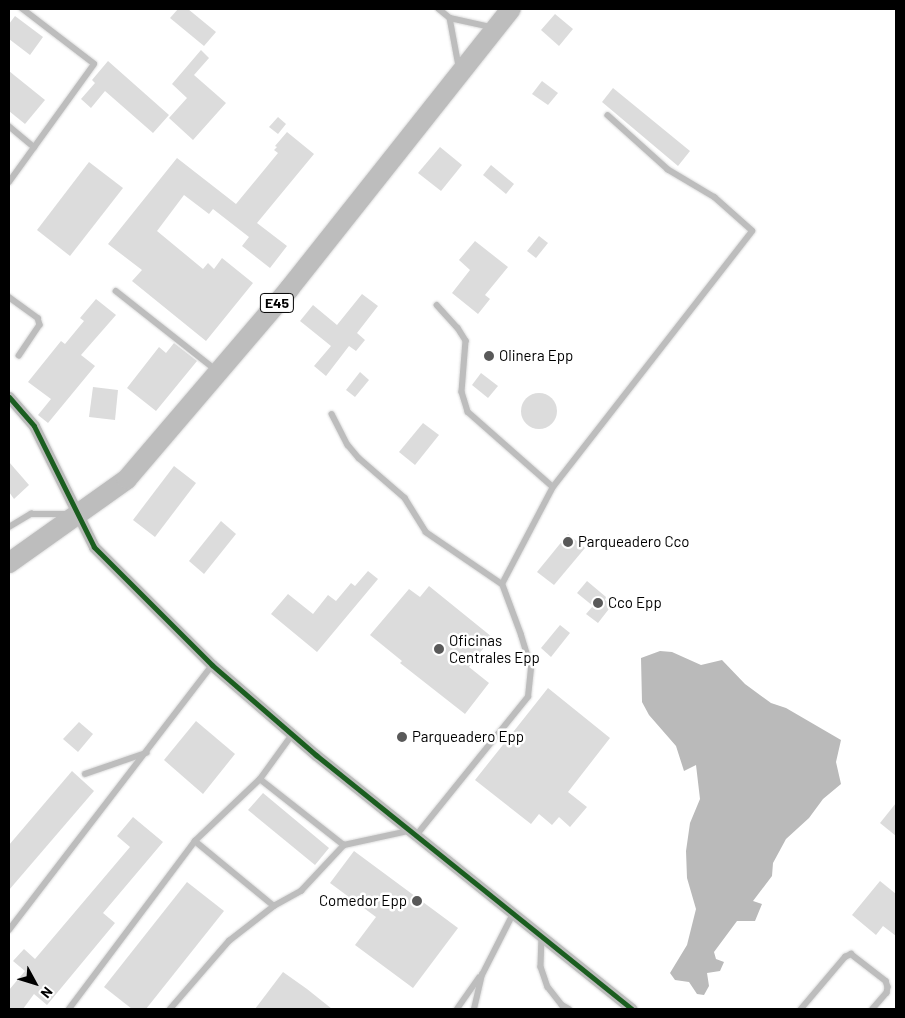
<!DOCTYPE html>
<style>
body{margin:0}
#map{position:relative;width:905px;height:1018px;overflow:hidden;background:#fff;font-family:Barlow,sans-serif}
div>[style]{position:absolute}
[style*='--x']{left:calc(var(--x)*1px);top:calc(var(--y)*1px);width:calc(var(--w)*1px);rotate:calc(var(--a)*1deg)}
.water>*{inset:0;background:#bababa}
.building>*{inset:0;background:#dcdcdc}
.round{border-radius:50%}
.roads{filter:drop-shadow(0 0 1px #dbdbdb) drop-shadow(0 0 1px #dbdbdb)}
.lane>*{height:5.5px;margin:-2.75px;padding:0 2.75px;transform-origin:2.75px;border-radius:2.75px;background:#bdbdbd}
.street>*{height:11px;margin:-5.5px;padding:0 5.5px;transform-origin:5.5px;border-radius:5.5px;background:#bdbdbd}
.highway>*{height:20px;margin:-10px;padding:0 10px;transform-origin:10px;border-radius:10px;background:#bdbdbd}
.cycleway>*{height:5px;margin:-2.5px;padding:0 2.5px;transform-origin:2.5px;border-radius:2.5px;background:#1b5e20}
.dots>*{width:14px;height:14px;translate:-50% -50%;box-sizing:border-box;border:2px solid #fff;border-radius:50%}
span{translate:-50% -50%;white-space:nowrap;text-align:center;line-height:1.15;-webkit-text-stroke:5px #fff;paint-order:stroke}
.shield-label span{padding:1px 4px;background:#fff;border:1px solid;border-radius:4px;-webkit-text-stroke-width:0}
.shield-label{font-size:14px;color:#000;font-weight:700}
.poi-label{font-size:15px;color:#000}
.left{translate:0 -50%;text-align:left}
.right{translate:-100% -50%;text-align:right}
.frame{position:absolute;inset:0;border:10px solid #000;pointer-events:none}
.north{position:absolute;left:10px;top:958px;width:50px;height:50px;-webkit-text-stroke:4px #fff;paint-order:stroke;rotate:129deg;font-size:14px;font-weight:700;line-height:20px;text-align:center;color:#000}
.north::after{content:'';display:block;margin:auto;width:18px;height:22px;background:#000;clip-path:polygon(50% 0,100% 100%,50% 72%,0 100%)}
</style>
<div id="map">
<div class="water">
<div style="clip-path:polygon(660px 651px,672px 652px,701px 665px,722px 660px,745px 684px,771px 703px,786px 708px,841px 740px,836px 762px,841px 784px,823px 799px,809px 818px,786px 839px,773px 863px,772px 876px,753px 901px,762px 904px,755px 921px,737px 921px,714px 952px,716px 959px,724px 962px,720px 971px,707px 973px,709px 986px,704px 995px,697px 994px,689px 982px,675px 980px,670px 973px,687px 945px,696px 909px,687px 878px,686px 851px,690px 823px,700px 799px,696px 765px,684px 771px,676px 746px,649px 715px,642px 702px,641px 658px)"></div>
</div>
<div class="building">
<div style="clip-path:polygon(178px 9px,188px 9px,216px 32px,204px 46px,170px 18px)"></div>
<div style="clip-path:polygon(555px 14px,573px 29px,559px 46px,541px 30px)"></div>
<div style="clip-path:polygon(15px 16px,43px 37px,30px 55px,9px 39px,9px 24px)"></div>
<div style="clip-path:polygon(201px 50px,209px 58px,194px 75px,226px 103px,193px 140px,169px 118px,187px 98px,172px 84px)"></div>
<div style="clip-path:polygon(108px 61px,169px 115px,153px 133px,105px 91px,91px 108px,81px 99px,95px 83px,92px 80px)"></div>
<div style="clip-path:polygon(9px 71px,45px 100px,25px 124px,9px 111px)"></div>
<div style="clip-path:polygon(542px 81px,558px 93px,548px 105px,532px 94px)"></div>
<div style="clip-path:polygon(613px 88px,690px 151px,678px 166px,602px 102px)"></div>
<div style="clip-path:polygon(278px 117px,286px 124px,278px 134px,269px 127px)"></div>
<div style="clip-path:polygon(287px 132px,314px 154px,257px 223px,287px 246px,270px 268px,242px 246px,249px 237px,213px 209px,209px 214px,184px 195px,157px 231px,203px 269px,208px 263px,214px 269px,222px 258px,253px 283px,206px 341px,132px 281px,142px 270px,108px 244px,177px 158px,236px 204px,278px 153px,274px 150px,277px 147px,275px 146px)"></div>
<div style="clip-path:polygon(440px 147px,462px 165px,441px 191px,418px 173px)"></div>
<div style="clip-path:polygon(89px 162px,123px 188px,70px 256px,37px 230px)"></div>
<div style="clip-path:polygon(491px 165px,514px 184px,506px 194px,483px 175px)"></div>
<div style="clip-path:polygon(539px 236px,548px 243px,536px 258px,527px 251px)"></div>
<div style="clip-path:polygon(475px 241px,508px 267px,485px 295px,490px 299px,478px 314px,452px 293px,470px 270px,459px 260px)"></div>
<div style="clip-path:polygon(362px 294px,378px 306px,357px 333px,365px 340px,356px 351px,349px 346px,326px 376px,314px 366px,331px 346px,300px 321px,313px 305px,337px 325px)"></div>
<div style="clip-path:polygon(96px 299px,116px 315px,81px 355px,95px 366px,48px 423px,38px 415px,51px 399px,28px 382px,61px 341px,65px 344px,84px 321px,80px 318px)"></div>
<div style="clip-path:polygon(174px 343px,197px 361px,156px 411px,127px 388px,159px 347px,166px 353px)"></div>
<div style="clip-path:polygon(360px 372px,369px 380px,355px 397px,346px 390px)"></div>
<div style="clip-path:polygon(481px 373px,498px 386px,488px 398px,472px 385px)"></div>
<div style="clip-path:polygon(93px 387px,118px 390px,115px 420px,89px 417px)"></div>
<div class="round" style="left:521px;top:393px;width:36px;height:36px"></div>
<div style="clip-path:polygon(423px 423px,439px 435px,415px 465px,399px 452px)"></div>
<div style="clip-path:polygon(9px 462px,29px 485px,14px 499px,9px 492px)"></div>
<div style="clip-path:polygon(174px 466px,196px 483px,155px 537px,133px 520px)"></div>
<div style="clip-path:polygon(221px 521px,236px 534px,204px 574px,189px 561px)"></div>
<div style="clip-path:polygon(568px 534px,585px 548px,554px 585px,537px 572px)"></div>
<div style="clip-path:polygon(368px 571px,378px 579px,317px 652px,271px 614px,288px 594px,313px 614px,328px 595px,336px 601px,351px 583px,355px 586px)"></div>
<div style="clip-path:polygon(587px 581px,606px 597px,605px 600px,612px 605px,598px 623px,586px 614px,593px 606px,577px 593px)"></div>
<div style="clip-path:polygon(429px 586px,492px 637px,469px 667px,489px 683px,465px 714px,400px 663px,402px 661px,370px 635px,409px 589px,420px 597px)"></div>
<div style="clip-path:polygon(560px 625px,570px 633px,551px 657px,541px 648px)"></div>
<div style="clip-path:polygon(548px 688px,610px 738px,568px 792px,587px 807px,570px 827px,559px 817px,552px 825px,539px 814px,531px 824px,475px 780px)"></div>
<div style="clip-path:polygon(196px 721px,235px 754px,203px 794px,164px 760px)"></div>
<div style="clip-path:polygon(79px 722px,93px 734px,78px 752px,63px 739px)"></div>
<div style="clip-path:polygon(72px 771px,94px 791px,9px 890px,9px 845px)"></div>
<div style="clip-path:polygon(263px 793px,329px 848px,315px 865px,248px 810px)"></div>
<div style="clip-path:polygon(896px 803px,896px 836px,880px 823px)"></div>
<div style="clip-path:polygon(133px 817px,163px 842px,103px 913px,115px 923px,47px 1005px,34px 994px,23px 1009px,9px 1009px,9px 990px,25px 971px,13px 961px,24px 949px,35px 959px,130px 847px,117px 836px)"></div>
<div style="clip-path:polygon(354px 851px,458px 928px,413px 988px,355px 945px,376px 917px,330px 883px)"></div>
<div style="clip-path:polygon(880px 881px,896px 894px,896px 936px,883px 926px,876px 935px,852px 915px)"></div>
<div style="clip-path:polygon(187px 882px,224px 911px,146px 1009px,132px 1009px,104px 987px)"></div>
<div style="clip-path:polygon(283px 972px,307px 989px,332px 1009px,255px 1009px)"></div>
</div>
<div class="roads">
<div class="lane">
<div style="--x:439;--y:9;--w:14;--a:39"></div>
<div style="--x:450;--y:18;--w:42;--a:12.4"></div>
<div style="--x:450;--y:18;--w:49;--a:79.4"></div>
<div style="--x:9;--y:126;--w:33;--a:40"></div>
<div style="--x:9;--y:182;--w:145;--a:-54.2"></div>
<div style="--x:94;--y:64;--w:91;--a:-142.6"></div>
<div style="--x:116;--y:291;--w:127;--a:38.3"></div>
<div style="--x:9;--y:297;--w:36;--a:36"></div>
<div style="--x:38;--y:318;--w:7;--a:74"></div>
<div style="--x:40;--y:325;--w:37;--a:124"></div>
<div style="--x:437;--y:305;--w:31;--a:48"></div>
<div style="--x:458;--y:328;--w:15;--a:58"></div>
<div style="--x:466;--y:341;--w:51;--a:94.5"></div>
<div style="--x:462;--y:392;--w:21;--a:73"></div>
<div style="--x:468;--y:412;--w:113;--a:41.4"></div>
<div style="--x:332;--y:414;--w:35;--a:63"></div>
<div style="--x:348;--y:445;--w:17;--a:50"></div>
<div style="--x:359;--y:458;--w:61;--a:41"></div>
<div style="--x:405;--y:498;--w:40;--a:58"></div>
<div style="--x:426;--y:532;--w:92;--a:34.4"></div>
<div style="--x:9;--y:527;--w:26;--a:-31"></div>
<div style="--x:31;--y:514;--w:36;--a:0"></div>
<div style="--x:85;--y:774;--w:65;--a:-19"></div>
<div style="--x:260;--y:779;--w:107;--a:38.2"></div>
<div style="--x:415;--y:837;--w:180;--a:-51.1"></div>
<div style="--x:528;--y:697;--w:29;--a:-84"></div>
<div style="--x:531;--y:668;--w:34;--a:-107"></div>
<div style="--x:521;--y:635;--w:54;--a:-110.4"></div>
<div style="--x:502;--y:584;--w:110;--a:-62.3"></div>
<div style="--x:553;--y:487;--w:324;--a:-52.1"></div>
<div style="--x:752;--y:231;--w:50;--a:-138.3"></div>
<div style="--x:715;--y:198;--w:55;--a:-149.2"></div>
<div style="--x:668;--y:170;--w:81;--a:-138"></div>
<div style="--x:195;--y:841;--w:102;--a:39.4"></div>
<div style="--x:9;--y:930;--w:334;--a:-52.5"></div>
<div style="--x:542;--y:937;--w:30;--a:92"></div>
<div style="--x:541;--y:967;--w:21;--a:71"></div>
<div style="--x:548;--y:987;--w:23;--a:52"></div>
<div style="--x:562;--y:1005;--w:8;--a:30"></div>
<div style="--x:69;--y:1009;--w:210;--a:-53.1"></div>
<div style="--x:195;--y:841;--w:90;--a:-43.6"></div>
<div style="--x:260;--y:779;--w:54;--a:-54"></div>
<div style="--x:170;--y:1009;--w:90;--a:-49.1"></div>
<div style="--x:229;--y:941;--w:57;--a:-37.9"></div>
<div style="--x:274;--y:906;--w:31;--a:-29"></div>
<div style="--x:301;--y:891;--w:63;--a:-46.9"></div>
<div style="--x:344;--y:845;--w:66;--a:-12.2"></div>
<div style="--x:457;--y:1009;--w:38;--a:-55"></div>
<div style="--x:474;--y:1009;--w:35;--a:-77"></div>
<div style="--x:482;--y:975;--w:68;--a:-63.1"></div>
<div style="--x:801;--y:1009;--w:68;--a:-49.8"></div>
<div style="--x:845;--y:957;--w:7;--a:-27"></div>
<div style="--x:851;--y:954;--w:44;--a:37.6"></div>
<div style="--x:886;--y:981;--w:6;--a:72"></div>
<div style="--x:888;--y:987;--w:6;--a:99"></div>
<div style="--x:887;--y:993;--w:21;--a:131"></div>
</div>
<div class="street">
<div style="--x:9;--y:397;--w:38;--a:49"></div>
<div style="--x:34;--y:426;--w:135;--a:63.6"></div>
<div style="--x:94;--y:547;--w:167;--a:45"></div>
<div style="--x:212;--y:665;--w:138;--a:40.9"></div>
<div style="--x:316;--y:755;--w:405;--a:38.8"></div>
</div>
<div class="highway">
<div style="--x:9;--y:563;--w:145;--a:-35.4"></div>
<div style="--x:127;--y:479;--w:250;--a:-49.5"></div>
<div style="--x:289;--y:289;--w:357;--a:-51.6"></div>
</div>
</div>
<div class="cycleway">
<div style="--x:9;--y:397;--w:38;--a:49"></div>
<div style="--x:34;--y:426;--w:135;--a:63.6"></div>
<div style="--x:94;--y:547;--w:167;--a:45"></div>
<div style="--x:212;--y:665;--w:138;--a:40.9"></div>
<div style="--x:316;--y:755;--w:405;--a:38.8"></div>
</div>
<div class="dots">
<div style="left:489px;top:356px;background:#595959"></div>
<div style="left:568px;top:542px;background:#595959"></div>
<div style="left:598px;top:603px;background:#595959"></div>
<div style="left:439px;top:649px;background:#595959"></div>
<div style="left:402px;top:737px;background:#595959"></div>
<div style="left:417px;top:901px;background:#595959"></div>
</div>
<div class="shield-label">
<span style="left:277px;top:303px">E45</span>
</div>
<div class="poi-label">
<span class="left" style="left:499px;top:356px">Olinera Epp</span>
<span class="left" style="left:578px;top:542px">Parqueadero Cco</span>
<span class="left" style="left:608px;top:603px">Cco Epp</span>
<span class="left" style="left:449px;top:649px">Oficinas<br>Centrales Epp</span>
<span class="left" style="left:412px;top:737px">Parqueadero Epp</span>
<span class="right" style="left:407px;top:901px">Comedor Epp</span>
</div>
<div class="frame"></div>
<div class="north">N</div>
</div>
